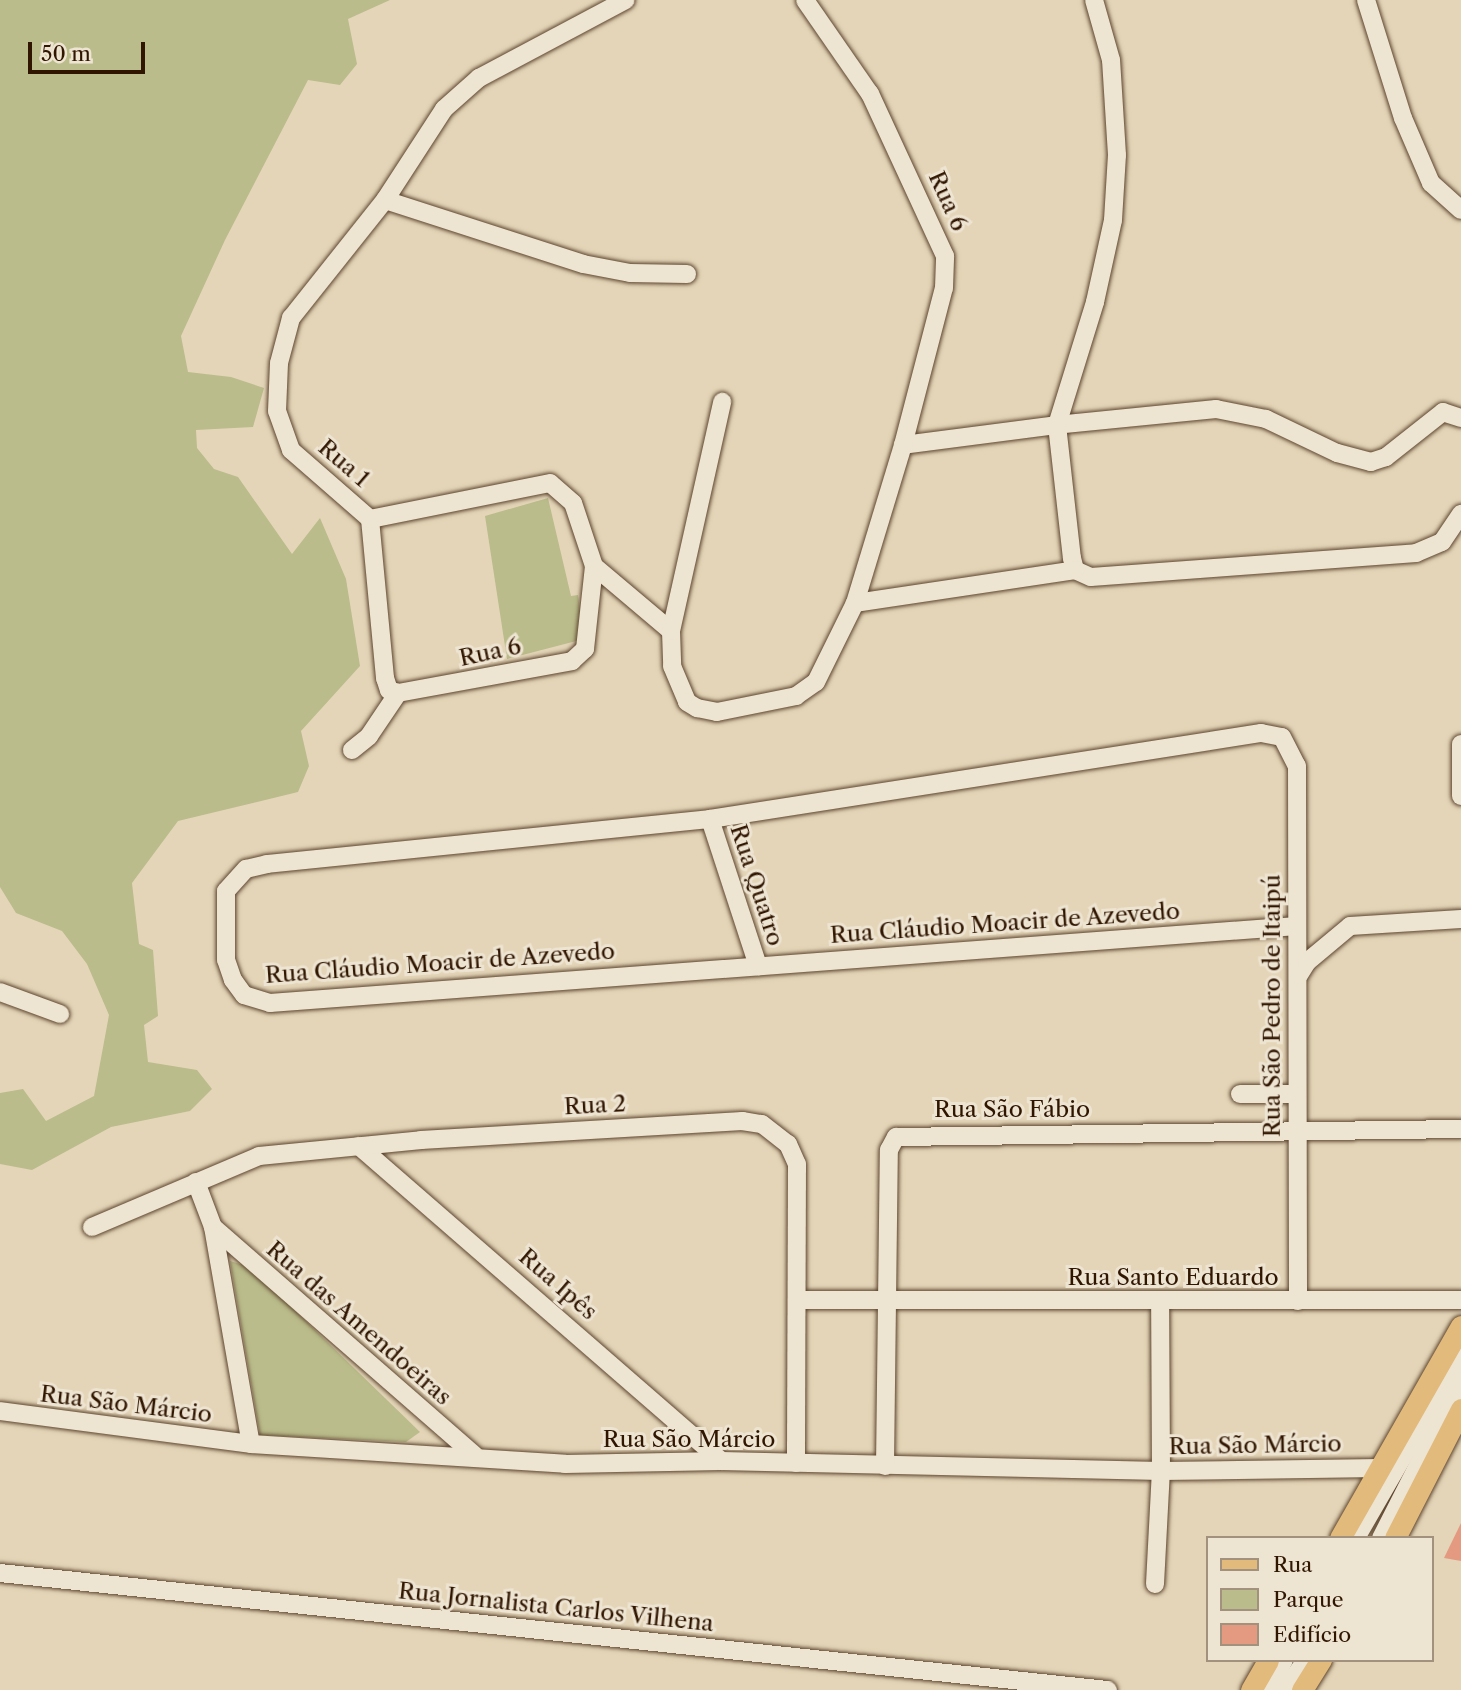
<!DOCTYPE html>
<meta charset="utf-8">
<style>
body{margin:0}
#map{position:relative;width:1461px;height:1690px;overflow:hidden;background:#e4d5b8;font-family:"Libre Caslon Text",serif}
div>[style]{position:absolute}
[style*='--x']{left:calc(var(--x)*1px);top:calc(var(--y)*1px);width:calc(var(--w)*1px);rotate:calc(var(--a)*1deg)}
.green>*{inset:0;background:#babc8b}
.building>*{inset:0;background:#e49a80}
.roads{filter:drop-shadow(0 0 2px #5d452e) drop-shadow(0 0 2px #5d452e)}
.minor>*{height:18px;margin:-9px;padding:0 9px;transform-origin:9px;border-radius:9px;background:#ede4d1}
.major>*{height:21px;margin:-10.5px;padding:0 10.5px;transform-origin:10.5px;border-radius:10.5px;background:#e2ba7c}
span{translate:-50% -50%;white-space:nowrap;text-align:center;line-height:1.15;-webkit-text-stroke:6px #ede4d1;paint-order:stroke}
.street-label{font-size:23px;color:#301500}
.legend{position:absolute;left:1206px;top:1536px;width:228px;height:126px;box-sizing:border-box;background:#ede4d1;border:2px solid #a1917d;margin:0;padding:9px 12px;list-style:none;font-size:21px;color:#301500}
.legend li{display:flex;align-items:center;gap:14px;height:35px}
.legend b{width:35px;border:2px solid #a1917d}
.scale{position:absolute;left:28px;top:42px;width:117px;height:32px;box-sizing:border-box;border:4px solid #301500;border-top:0;padding-left:9px;font-size:21px;line-height:24px;white-space:nowrap;color:#301500;-webkit-text-stroke:5px #ede4d1;paint-order:stroke}
</style>
<div id="map">
<div class="green">
<div style="clip-path:polygon(0 0,390px 0,348px 19px,357px 64px,340px 85px,308px 80px,225px 240px,181px 336px,188px 372px,231px 377px,264px 388px,253px 427px,196px 430px,197px 448px,214px 469px,238px 477px,292px 554px,320px 518px,346px 579px,360px 666px,301px 731px,309px 766px,298px 792px,178px 821px,132px 883px,139px 944px,153px 950px,158px 1016px,144px 1025px,148px 1062px,197px 1070px,212px 1089px,190px 1111px,111px 1127px,32px 1170px,0 1164px,0 1093px,23px 1089px,46px 1121px,94px 1096px,109px 1015px,87px 964px,62px 931px,16px 913px,0 887px)"></div>
<div style="clip-path:polygon(548px 498px,571px 596px,578px 595px,584px 639px,507px 659px,485px 516px)"></div>
<div style="clip-path:polygon(230px 1261px,250px 1267px,420px 1432px,406px 1442px,260px 1435px)"></div>
</div>
<div class="building">
<div style="clip-path:polygon(1461px 1523px,1461px 1561px,1444px 1558px)"></div>
</div>
<div class="roads">
<div class="minor">
<div style="--x:1366;--y:0;--w:124;--a:72.6"></div>
<div style="--x:1403;--y:118;--w:71;--a:66.7"></div>
<div style="--x:1431;--y:183;--w:40;--a:42"></div>
<div style="--x:385;--y:200;--w:208;--a:17.9"></div>
<div style="--x:583;--y:264;--w:48;--a:10.8"></div>
<div style="--x:630;--y:273;--w:57;--a:1"></div>
<div style="--x:1461;--y:418;--w:19;--a:-162"></div>
<div style="--x:1443;--y:412;--w:73;--a:141.7"></div>
<div style="--x:1386;--y:457;--w:16;--a:162"></div>
<div style="--x:1371;--y:462;--w:35;--a:-165"></div>
<div style="--x:1337;--y:453;--w:79;--a:-154.4"></div>
<div style="--x:1266;--y:419;--w:51;--a:-168.7"></div>
<div style="--x:1216;--y:409;--w:160;--a:174.3"></div>
<div style="--x:1057;--y:425;--w:134;--a:83.6"></div>
<div style="--x:1072;--y:558;--w:12;--a:76"></div>
<div style="--x:1075;--y:570;--w:17;--a:24"></div>
<div style="--x:1091;--y:577;--w:326;--a:-4.2"></div>
<div style="--x:1416;--y:553;--w:28;--a:-23"></div>
<div style="--x:1442;--y:542;--w:34;--a:-56"></div>
<div style="--x:903;--y:445;--w:155;--a:-7.4"></div>
<div style="--x:1057;--y:425;--w:129;--a:-72.8"></div>
<div style="--x:1095;--y:302;--w:84;--a:-77.6"></div>
<div style="--x:1113;--y:220;--w:65;--a:-86.5"></div>
<div style="--x:1117;--y:155;--w:95;--a:-93.6"></div>
<div style="--x:1111;--y:60;--w:62;--a:-105.8"></div>
<div style="--x:370;--y:519;--w:160;--a:84.6"></div>
<div style="--x:385;--y:678;--w:13;--a:72"></div>
<div style="--x:389;--y:690;--w:9;--a:18"></div>
<div style="--x:398;--y:693;--w:177;--a:-10.4"></div>
<div style="--x:572;--y:661;--w:18;--a:-43"></div>
<div style="--x:585;--y:649;--w:83;--a:-83.8"></div>
<div style="--x:594;--y:566;--w:101;--a:40.2"></div>
<div style="--x:671;--y:631;--w:35;--a:88"></div>
<div style="--x:672;--y:666;--w:39;--a:67"></div>
<div style="--x:687;--y:702;--w:12;--a:31"></div>
<div style="--x:697;--y:708;--w:20;--a:11"></div>
<div style="--x:717;--y:712;--w:81;--a:-11.4"></div>
<div style="--x:796;--y:696;--w:24;--a:-35"></div>
<div style="--x:816;--y:682;--w:88;--a:-63.7"></div>
<div style="--x:855;--y:603;--w:165;--a:-73.1"></div>
<div style="--x:903;--y:445;--w:162;--a:-75.4"></div>
<div style="--x:944;--y:288;--w:32;--a:-88"></div>
<div style="--x:945;--y:256;--w:179;--a:-114.8"></div>
<div style="--x:870;--y:94;--w:114;--a:-124.7"></div>
<div style="--x:594;--y:566;--w:66;--a:-108.4"></div>
<div style="--x:573;--y:503;--w:30;--a:-139"></div>
<div style="--x:550;--y:483;--w:184;--a:168.7"></div>
<div style="--x:370;--y:519;--w:105;--a:-138.9"></div>
<div style="--x:291;--y:450;--w:41;--a:-109.7"></div>
<div style="--x:277;--y:411;--w:48;--a:-87.6"></div>
<div style="--x:279;--y:363;--w:47;--a:-75.1"></div>
<div style="--x:291;--y:318;--w:151;--a:-51.5"></div>
<div style="--x:385;--y:200;--w:108;--a:-57"></div>
<div style="--x:444;--y:109;--w:47;--a:-41.5"></div>
<div style="--x:479;--y:78;--w:166;--a:-28"></div>
<div style="--x:855;--y:603;--w:222;--a:-8.5"></div>
<div style="--x:671;--y:631;--w:235;--a:-77.4"></div>
<div style="--x:1461;--y:744;--w:52;--a:90"></div>
<div style="--x:352;--y:750;--w:22;--a:-39"></div>
<div style="--x:369;--y:736;--w:52;--a:-56"></div>
<div style="--x:710;--y:819;--w:155;--a:71.9"></div>
<div style="--x:1297;--y:926;--w:1030;--a:175.71"></div>
<div style="--x:270;--y:1003;--w:27;--a:-163"></div>
<div style="--x:244;--y:995;--w:19;--a:-126"></div>
<div style="--x:233;--y:980;--w:21;--a:-109"></div>
<div style="--x:226;--y:960;--w:69;--a:-90"></div>
<div style="--x:226;--y:891;--w:30;--a:-48"></div>
<div style="--x:246;--y:869;--w:22;--a:-13"></div>
<div style="--x:267;--y:864;--w:445;--a:-5.8"></div>
<div style="--x:710;--y:819;--w:558;--a:-8.87"></div>
<div style="--x:1261;--y:733;--w:21;--a:11"></div>
<div style="--x:1282;--y:737;--w:33;--a:63"></div>
<div style="--x:1297;--y:766;--w:535;--a:89.89"></div>
<div style="--x:1299;--y:975;--w:15;--a:-58"></div>
<div style="--x:1307;--y:962;--w:56;--a:-39.9"></div>
<div style="--x:1350;--y:926;--w:111;--a:-3.6"></div>
<div style="--x:0;--y:992;--w:64;--a:20.1"></div>
<div style="--x:1240;--y:1094;--w:57;--a:0"></div>
<div style="--x:359;--y:1146;--w:480;--a:41"></div>
<div style="--x:196;--y:1182;--w:48;--a:69.3"></div>
<div style="--x:213;--y:1227;--w:220;--a:80.1"></div>
<div style="--x:92;--y:1227;--w:181;--a:-23"></div>
<div style="--x:259;--y:1156;--w:163;--a:-5.6"></div>
<div style="--x:421;--y:1140;--w:322;--a:-3.4"></div>
<div style="--x:742;--y:1121;--w:20;--a:9"></div>
<div style="--x:762;--y:1124;--w:33;--a:38"></div>
<div style="--x:788;--y:1144;--w:22;--a:66"></div>
<div style="--x:797;--y:1164;--w:299;--a:90.2"></div>
<div style="--x:213;--y:1227;--w:347;--a:41.1"></div>
<div style="--x:797;--y:1300;--w:664;--a:0"></div>
<div style="--x:0;--y:1411;--w:253;--a:7.5"></div>
<div style="--x:251;--y:1444;--w:315;--a:3.6"></div>
<div style="--x:565;--y:1464;--w:156;--a:-1.1"></div>
<div style="--x:721;--y:1461;--w:440;--a:1.3"></div>
<div style="--x:1161;--y:1471;--w:219;--a:-0.8"></div>
<div style="--x:885;--y:1466;--w:316;--a:-89.3"></div>
<div style="--x:889;--y:1150;--w:15;--a:-62"></div>
<div style="--x:896;--y:1137;--w:565;--a:-0.81"></div>
<div style="--x:1356;--y:1538;--w:210;--a:-60"></div>
<div style="--x:1381;--y:1538;--w:176;--a:-63"></div>
<div style="--x:0;--y:1573;--w:1114;--a:6.03"></div>
<div style="--x:1155;--y:1584;--w:113;--a:-87"></div>
<div style="--x:1161;--y:1471;--w:169;--a:-90.3"></div>
<div style="--x:1268;--y:1690;--w:34;--a:-62"></div>
<div style="--x:1285;--y:1690;--w:37;--a:-55"></div>
</div>
<div class="major">
<div style="--x:1340;--y:1538;--w:244;--a:-60.3"></div>
<div style="--x:1395;--y:1538;--w:145;--a:-62.9"></div>
<div style="--x:1251;--y:1690;--w:34;--a:-60"></div>
<div style="--x:1302;--y:1690;--w:36;--a:-58"></div>
</div>
</div>
<div class="street-label">
<span style="left:948px;top:201px;rotate:66deg">Rua 6</span>
<span style="left:344px;top:463px;rotate:41deg">Rua 1</span>
<span style="left:490px;top:652px;rotate:-12deg">Rua 6</span>
<span style="left:757px;top:885px;rotate:72deg">Rua Quatro</span>
<span style="left:1005px;top:923px;rotate:-4deg">Rua Cláudio Moacir de Azevedo</span>
<span style="left:440px;top:963px;rotate:-4deg">Rua Cláudio Moacir de Azevedo</span>
<span style="left:1272px;top:1006px;rotate:-90deg">Rua São Pedro de Itaipú</span>
<span style="left:595px;top:1105px;rotate:-3deg">Rua 2</span>
<span style="left:1012px;top:1109px">Rua São Fábio</span>
<span style="left:1173px;top:1277px">Rua Santo Eduardo</span>
<span style="left:558px;top:1284px;rotate:41deg">Rua Ipês</span>
<span style="left:359px;top:1323px;rotate:41deg">Rua das Amendoeiras</span>
<span style="left:126px;top:1404px;rotate:7deg">Rua São Márcio</span>
<span style="left:689px;top:1439px">Rua São Márcio</span>
<span style="left:1255px;top:1445px;rotate:-1deg">Rua São Márcio</span>
<span style="left:556px;top:1607px;rotate:6deg">Rua Jornalista Carlos Vilhena</span>
</div>
<ul class="legend">
<li><b style="height:9px;background:#e2ba7c"></b>Rua</li>
<li><b style="height:19px;background:#babc8b"></b>Parque</li>
<li><b style="height:19px;background:#e49a80"></b>Edifício</li>
</ul>
<div class="scale">50 m</div>
</div>
